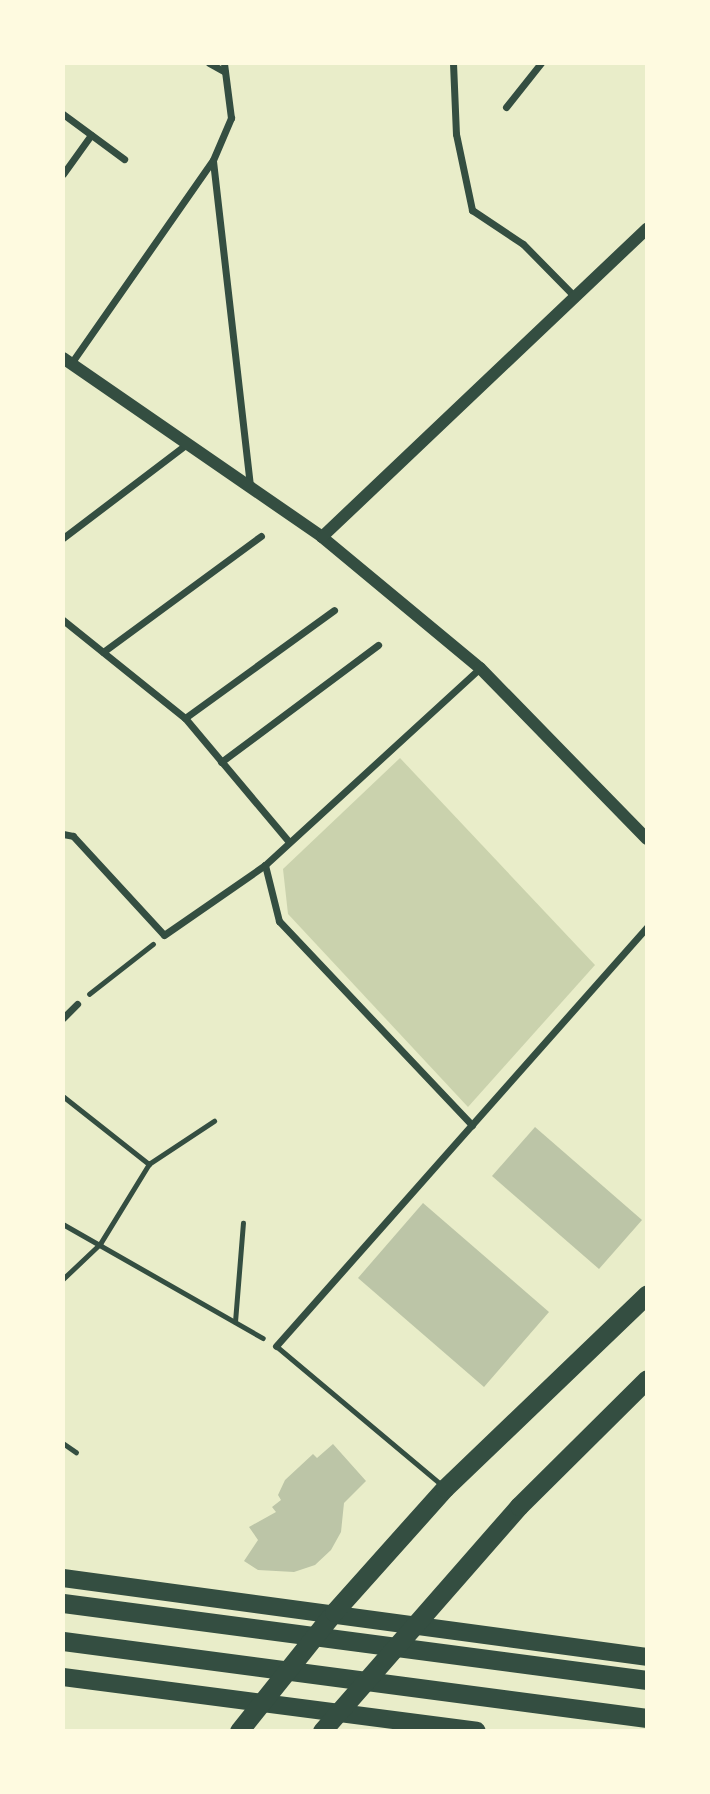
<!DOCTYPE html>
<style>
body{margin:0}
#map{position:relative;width:710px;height:1794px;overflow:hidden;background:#e9edc9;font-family:Overpass,sans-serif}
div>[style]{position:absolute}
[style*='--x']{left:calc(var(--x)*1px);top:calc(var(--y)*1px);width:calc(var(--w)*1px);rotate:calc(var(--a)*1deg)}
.green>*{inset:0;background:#cad2ad}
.building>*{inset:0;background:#bcc5a7}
.path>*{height:4.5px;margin:-2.25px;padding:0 2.25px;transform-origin:2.25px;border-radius:2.25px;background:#344e41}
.service>*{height:5px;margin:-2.5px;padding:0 2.5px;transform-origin:2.5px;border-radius:2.5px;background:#344e41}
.minor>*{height:7px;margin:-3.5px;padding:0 3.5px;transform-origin:3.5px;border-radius:3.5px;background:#344e41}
.tertiary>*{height:12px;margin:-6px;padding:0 6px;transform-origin:6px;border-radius:6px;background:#344e41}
.primary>*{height:18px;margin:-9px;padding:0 9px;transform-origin:9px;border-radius:9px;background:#344e41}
.trunk>*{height:19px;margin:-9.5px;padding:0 9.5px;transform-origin:9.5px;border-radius:9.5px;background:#344e41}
span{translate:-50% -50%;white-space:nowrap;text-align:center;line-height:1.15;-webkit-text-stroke:5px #fefae0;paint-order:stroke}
.frame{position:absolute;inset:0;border:65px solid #fefae0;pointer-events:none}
</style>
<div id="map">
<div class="green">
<div style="clip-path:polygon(400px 758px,595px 965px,468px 1107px,288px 914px,283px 869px)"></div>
</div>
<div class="building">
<div style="clip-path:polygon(535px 1127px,642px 1220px,599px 1269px,492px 1176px)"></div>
<div style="clip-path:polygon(423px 1203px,549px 1312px,484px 1387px,358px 1278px)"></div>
<div style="clip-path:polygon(333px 1444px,366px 1481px,344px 1503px,341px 1532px,331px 1550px,315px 1565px,294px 1572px,258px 1570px,244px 1561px,258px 1540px,249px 1527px,276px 1512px,272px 1507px,281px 1500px,278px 1495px,285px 1480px,313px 1454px,317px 1458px)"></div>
</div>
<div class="path">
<div style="--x:89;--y:994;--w:81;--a:-38"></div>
<div style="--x:63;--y:1096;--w:110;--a:38.3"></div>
<div style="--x:63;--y:1224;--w:230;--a:29.7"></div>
<div style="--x:63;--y:1279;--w:51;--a:-43.4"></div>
<div style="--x:100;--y:1244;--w:94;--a:-58.5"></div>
<div style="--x:149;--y:1164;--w:78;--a:-33.5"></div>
<div style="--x:235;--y:1322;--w:99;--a:-85.4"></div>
<div style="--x:63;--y:1443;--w:16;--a:35"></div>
</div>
<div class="service">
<div style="--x:276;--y:1346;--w:218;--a:40"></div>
</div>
<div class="minor">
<div style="--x:209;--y:63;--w:18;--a:29"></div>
<div style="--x:453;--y:63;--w:71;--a:87.6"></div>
<div style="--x:456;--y:134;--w:78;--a:78.1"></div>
<div style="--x:472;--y:210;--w:61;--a:33.7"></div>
<div style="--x:523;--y:244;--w:74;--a:45.5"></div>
<div style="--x:506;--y:107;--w:56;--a:-51.5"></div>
<div style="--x:63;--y:114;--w:76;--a:36.4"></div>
<div style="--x:213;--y:161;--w:325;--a:83.5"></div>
<div style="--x:63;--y:174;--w:48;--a:-54.3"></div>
<div style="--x:72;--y:362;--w:246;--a:-55.1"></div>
<div style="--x:213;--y:160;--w:46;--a:-66.8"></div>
<div style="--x:231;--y:118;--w:55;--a:-97.3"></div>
<div style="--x:63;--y:538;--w:157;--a:-37.2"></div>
<div style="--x:63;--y:620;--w:156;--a:38.8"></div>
<div style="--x:185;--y:718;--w:162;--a:50"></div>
<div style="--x:103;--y:652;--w:196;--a:-36.3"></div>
<div style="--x:185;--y:718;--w:184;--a:-35.9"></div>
<div style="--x:221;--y:762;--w:196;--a:-36.7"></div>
<div style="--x:63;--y:834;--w:10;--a:11"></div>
<div style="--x:73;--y:836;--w:134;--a:47.4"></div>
<div style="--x:164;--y:935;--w:123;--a:-34.7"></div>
<div style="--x:265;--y:865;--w:292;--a:-42.5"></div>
<div style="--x:265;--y:865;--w:58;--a:76"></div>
<div style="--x:279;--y:921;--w:281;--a:46.6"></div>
<div style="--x:63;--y:1018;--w:20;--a:-45"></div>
<div style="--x:276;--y:1346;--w:560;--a:-48.48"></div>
</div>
<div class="tertiary">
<div style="--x:63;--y:358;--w:315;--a:34.6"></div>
<div style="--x:322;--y:537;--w:205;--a:39.7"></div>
<div style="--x:480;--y:668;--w:239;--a:45.7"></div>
<div style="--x:322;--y:537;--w:448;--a:-43.5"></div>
</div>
<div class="primary">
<div style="--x:63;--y:1578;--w:589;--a:7.7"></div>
<div style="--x:63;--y:1677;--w:417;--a:7.4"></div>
</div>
<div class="trunk">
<div style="--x:63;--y:1603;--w:589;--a:7.51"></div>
<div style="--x:63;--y:1641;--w:589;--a:7.51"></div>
<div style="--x:239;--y:1731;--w:152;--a:-51.4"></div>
<div style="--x:334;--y:1612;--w:166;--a:-48.2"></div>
<div style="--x:445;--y:1488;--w:280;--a:-43.8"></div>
<div style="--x:322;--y:1731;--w:299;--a:-48.8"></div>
<div style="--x:519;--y:1506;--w:180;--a:-44.8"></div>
</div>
<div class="frame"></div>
</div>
